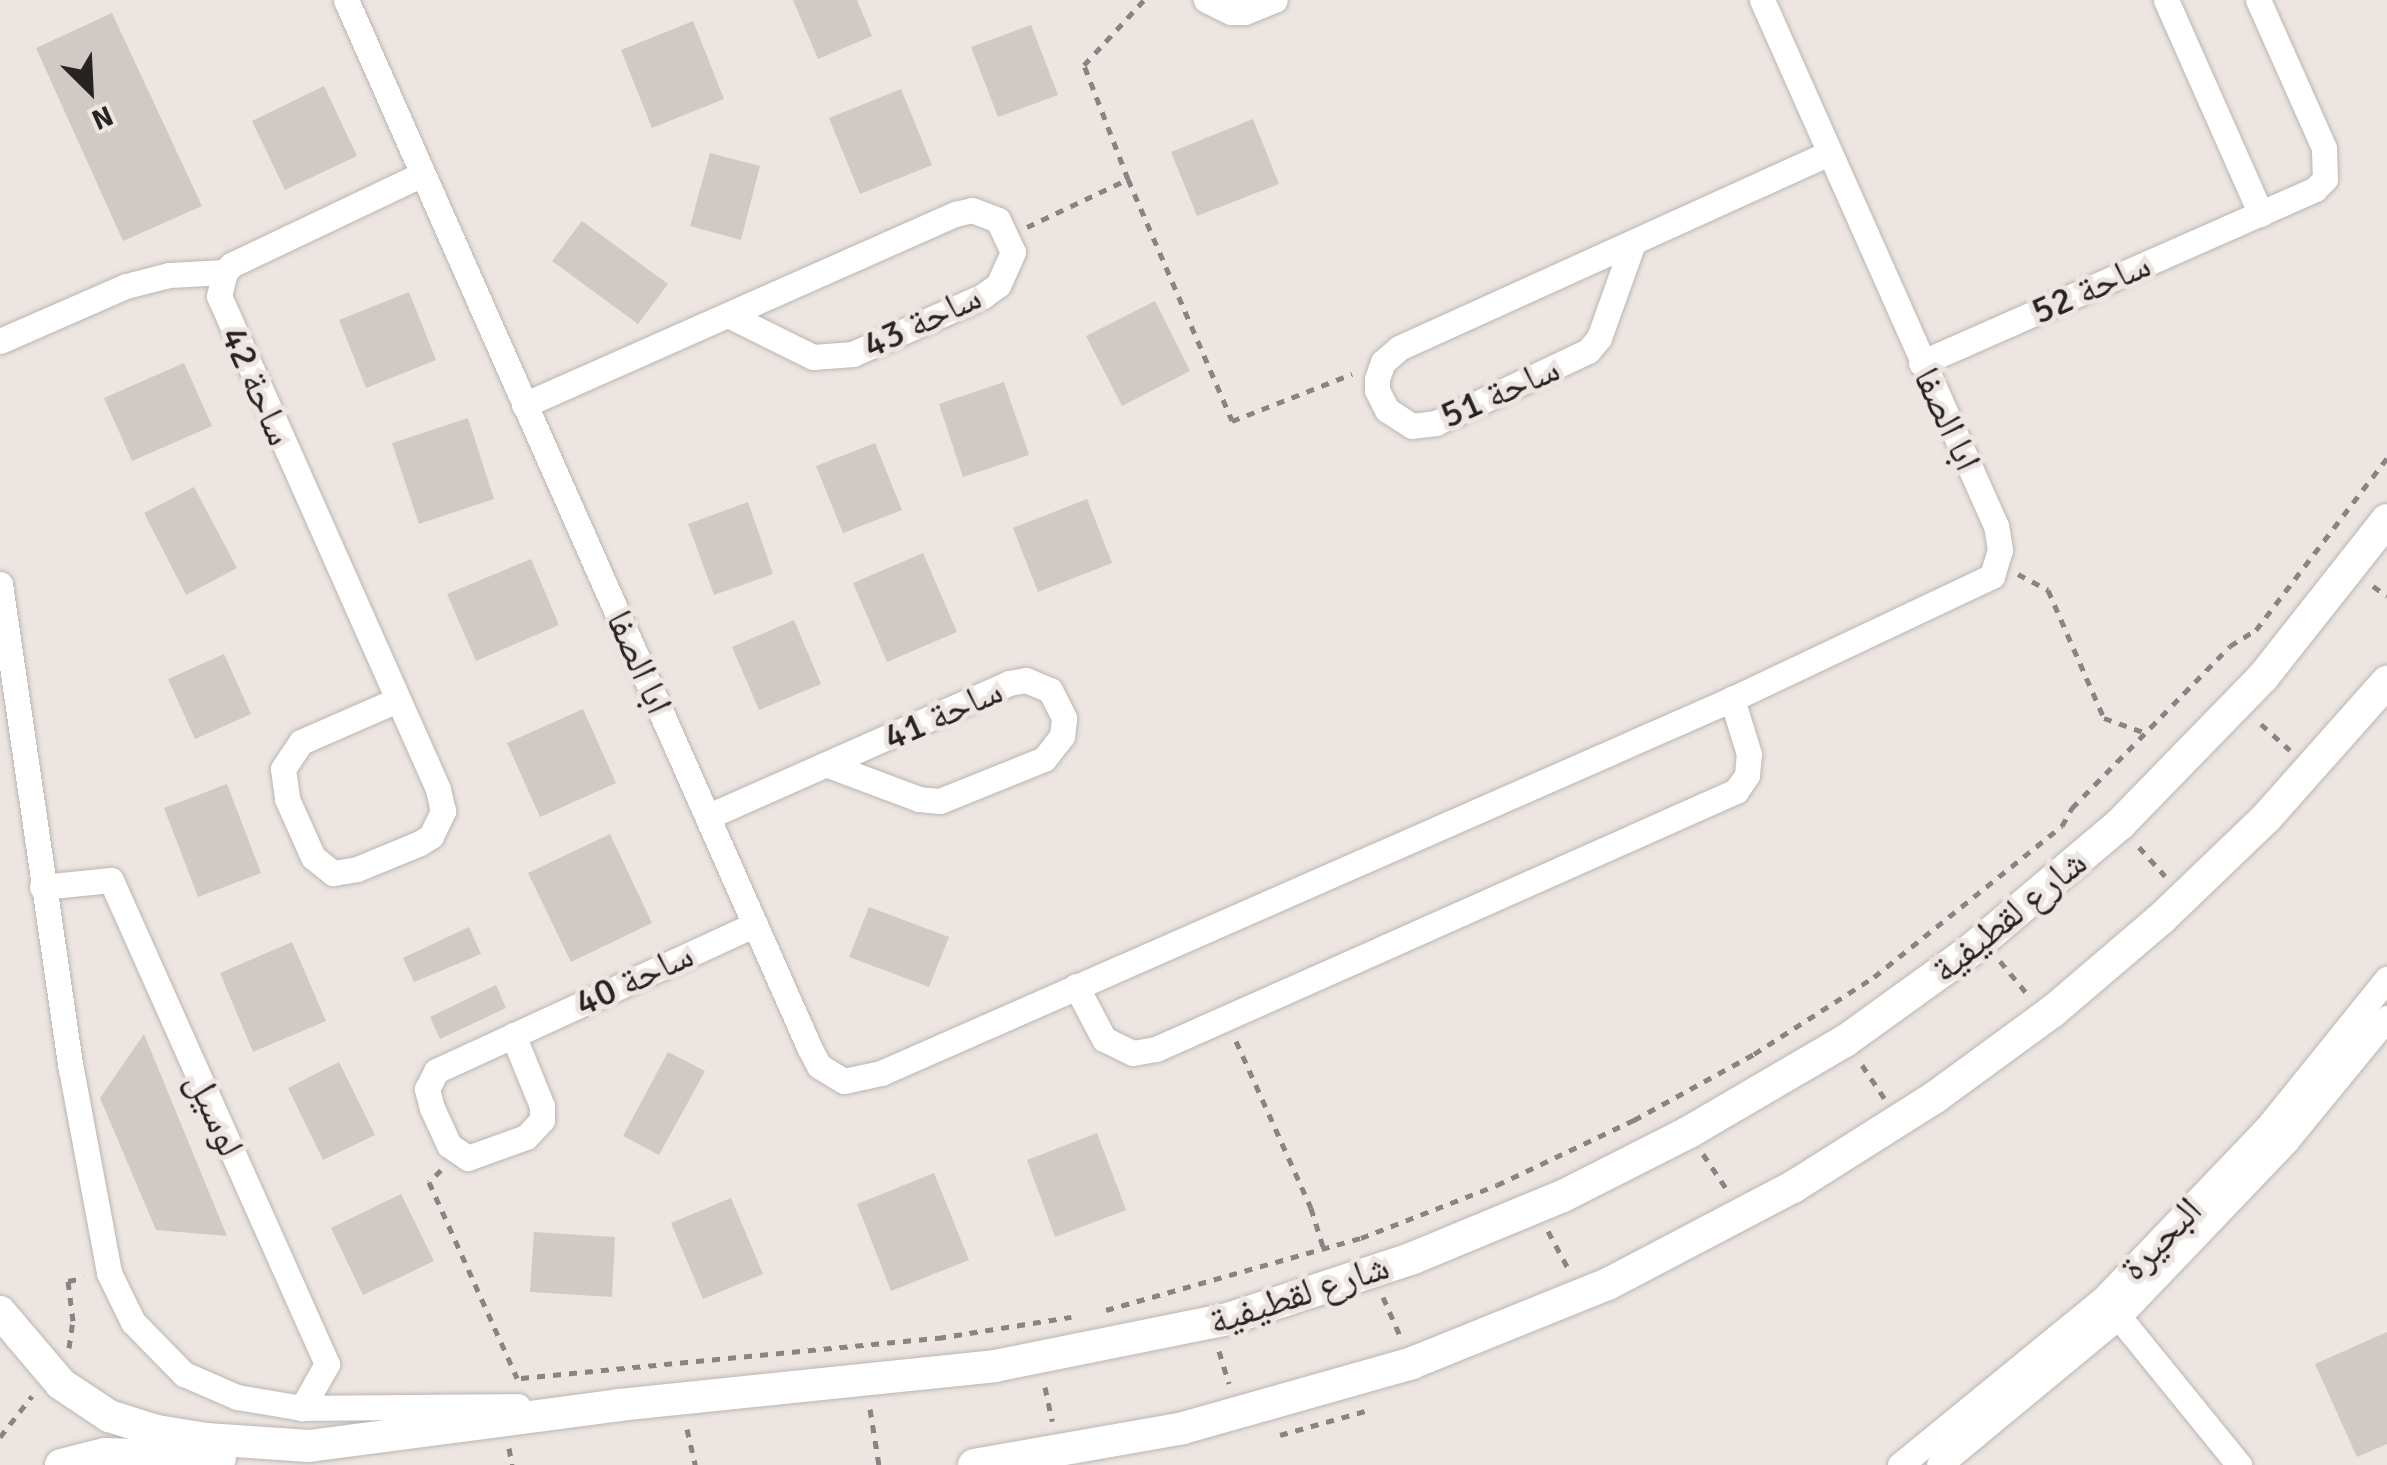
<!DOCTYPE html>
<meta charset="utf-8">
<style>
body{margin:0}
#map{position:relative;width:2387px;height:1465px;overflow:hidden;background:#ece5e1;font-family:Signika,"Noto Naskh Arabic",sans-serif}
div>[style]{position:absolute}
[style*='--x']{left:calc(var(--x)*1px);top:calc(var(--y)*1px);width:calc(var(--w)*1px);rotate:calc(var(--a)*1deg)}
.building>*{inset:0;background:#d0c9c5}
.path>*{height:5px;margin-top:-2.5px;transform-origin:0;background:repeating-linear-gradient(90deg,#898482 0 8px,transparent 0 16px)}
.roads{filter:drop-shadow(0 0 2px #bcb5b1) drop-shadow(0 0 2px #bcb5b1)}
.minor>*{height:25px;margin:-12.5px;padding:0 12.5px;transform-origin:12.5px;border-radius:12.5px;background:#fff}
.tertiary>*{height:32px;margin:-16px;padding:0 16px;transform-origin:16px;border-radius:16px;background:#fff}
span{translate:-50% -50%;white-space:nowrap;text-align:center;line-height:1.15;-webkit-text-stroke:10px #ece5e1;paint-order:stroke}
.street-label{font-size:38px;color:#262322}
.north{position:absolute;left:40px;top:40px;width:100px;height:100px;-webkit-text-stroke:8px #ece5e1;paint-order:stroke;rotate:156deg;font-size:28px;font-weight:700;line-height:40px;text-align:center;color:#262322}
.north::after{content:'';display:block;margin:auto;width:35px;height:45px;background:#262322;clip-path:polygon(50% 0,100% 100%,50% 72%,0 100%)}
</style>
<div id="map">
<div class="building">
<div style="clip-path:polygon(793px 0,857px 0,872px 36px,818px 59px)"></div>
<div style="clip-path:polygon(112px 13px,202px 206px,123px 241px,36px 48px)"></div>
<div style="clip-path:polygon(693px 21px,724px 99px,652px 128px,621px 50px)"></div>
<div style="clip-path:polygon(1031px 25px,1058px 95px,998px 117px,971px 47px)"></div>
<div style="clip-path:polygon(324px 86px,357px 156px,285px 190px,252px 121px)"></div>
<div style="clip-path:polygon(901px 89px,932px 165px,860px 194px,829px 118px)"></div>
<div style="clip-path:polygon(1253px 119px,1279px 184px,1197px 216px,1171px 152px)"></div>
<div style="clip-path:polygon(710px 153px,760px 166px,741px 240px,690px 226px)"></div>
<div style="clip-path:polygon(582px 221px,668px 284px,638px 324px,552px 261px)"></div>
<div style="clip-path:polygon(409px 292px,436px 360px,366px 388px,339px 320px)"></div>
<div style="clip-path:polygon(1155px 301px,1190px 371px,1122px 406px,1086px 336px)"></div>
<div style="clip-path:polygon(184px 363px,212px 426px,132px 461px,104px 398px)"></div>
<div style="clip-path:polygon(1004px 382px,1029px 455px,963px 477px,939px 404px)"></div>
<div style="clip-path:polygon(468px 418px,494px 499px,419px 524px,392px 443px)"></div>
<div style="clip-path:polygon(875px 443px,902px 510px,843px 533px,816px 466px)"></div>
<div style="clip-path:polygon(194px 487px,237px 568px,186px 595px,144px 513px)"></div>
<div style="clip-path:polygon(1087px 499px,1112px 563px,1038px 592px,1013px 528px)"></div>
<div style="clip-path:polygon(748px 502px,773px 574px,714px 595px,688px 524px)"></div>
<div style="clip-path:polygon(923px 553px,957px 632px,887px 662px,853px 583px)"></div>
<div style="clip-path:polygon(531px 559px,559px 625px,476px 661px,447px 594px)"></div>
<div style="clip-path:polygon(794px 620px,821px 684px,759px 710px,732px 647px)"></div>
<div style="clip-path:polygon(224px 654px,251px 714px,195px 739px,168px 679px)"></div>
<div style="clip-path:polygon(583px 709px,616px 783px,540px 817px,507px 743px)"></div>
<div style="clip-path:polygon(227px 784px,261px 873px,198px 897px,164px 808px)"></div>
<div style="clip-path:polygon(610px 834px,652px 923px,571px 962px,528px 873px)"></div>
<div style="clip-path:polygon(869px 907px,949px 937px,929px 987px,849px 957px)"></div>
<div style="clip-path:polygon(469px 927px,481px 954px,414px 982px,403px 958px)"></div>
<div style="clip-path:polygon(292px 942px,326px 1021px,253px 1052px,220px 973px)"></div>
<div style="clip-path:polygon(496px 985px,506px 1008px,440px 1039px,430px 1017px)"></div>
<div style="clip-path:polygon(144px 1034px,227px 1236px,156px 1230px,100px 1098px)"></div>
<div style="clip-path:polygon(668px 1052px,705px 1071px,659px 1155px,623px 1136px)"></div>
<div style="clip-path:polygon(339px 1062px,375px 1135px,323px 1160px,288px 1088px)"></div>
<div style="clip-path:polygon(1097px 1133px,1126px 1210px,1055px 1237px,1027px 1160px)"></div>
<div style="clip-path:polygon(934px 1173px,969px 1260px,891px 1291px,857px 1204px)"></div>
<div style="clip-path:polygon(401px 1194px,434px 1261px,363px 1295px,331px 1228px)"></div>
<div style="clip-path:polygon(731px 1198px,763px 1274px,703px 1299px,671px 1223px)"></div>
<div style="clip-path:polygon(534px 1232px,615px 1237px,612px 1297px,530px 1292px)"></div>
<div style="clip-path:polygon(2387px 1332px,2387px 1444px,2357px 1457px,2315px 1364px)"></div>
</div>
<div class="path">
<div style="--x:1128;--y:179;--w:263;--a:66.7"></div>
<div style="--x:1232;--y:421;--w:129;--a:-21.4"></div>
<div style="--x:1027;--y:227;--w:112;--a:-25.4"></div>
<div style="--x:1128;--y:179;--w:122;--a:-111.1"></div>
<div style="--x:1084;--y:65;--w:88;--a:-47.3"></div>
<div style="--x:2018;--y:574;--w:34;--a:28"></div>
<div style="--x:2048;--y:590;--w:140;--a:66.4"></div>
<div style="--x:2104;--y:718;--w:45;--a:19.7"></div>
<div style="--x:2373;--y:586;--w:17;--a:36"></div>
<div style="--x:2261;--y:724;--w:39;--a:42"></div>
<div style="--x:2139;--y:847;--w:39;--a:48"></div>
<div style="--x:2000;--y:961;--w:44;--a:50.5"></div>
<div style="--x:1236;--y:1041;--w:183;--a:65.8"></div>
<div style="--x:1311;--y:1208;--w:44;--a:72.8"></div>
<div style="--x:1862;--y:1065;--w:40;--a:56"></div>
<div style="--x:1703;--y:1154;--w:45;--a:56"></div>
<div style="--x:441;--y:1170;--w:17;--a:135"></div>
<div style="--x:429;--y:1182;--w:215;--a:65.8"></div>
<div style="--x:1548;--y:1231;--w:44;--a:61.7"></div>
<div style="--x:1383;--y:1297;--w:45;--a:66.3"></div>
<div style="--x:1106;--y:1310;--w:265;--a:-15.8"></div>
<div style="--x:1361;--y:1238;--w:146;--a:-21.3"></div>
<div style="--x:1497;--y:1185;--w:152;--a:-25.4"></div>
<div style="--x:1634;--y:1120;--w:137;--a:-28.8"></div>
<div style="--x:1754;--y:1054;--w:143;--a:-32.7"></div>
<div style="--x:1874;--y:977;--w:241;--a:-38.8"></div>
<div style="--x:2062;--y:826;--w:21;--a:-61"></div>
<div style="--x:2072;--y:808;--w:226;--a:-45.7"></div>
<div style="--x:2230;--y:646;--w:31;--a:-32"></div>
<div style="--x:2256;--y:630;--w:216;--a:-52.7"></div>
<div style="--x:69;--y:1348;--w:27;--a:-82"></div>
<div style="--x:73;--y:1321;--w:40;--a:-97.1"></div>
<div style="--x:68;--y:1281;--w:16;--a:-11"></div>
<div style="--x:1219;--y:1351;--w:34;--a:73"></div>
<div style="--x:521;--y:1378;--w:419;--a:-5.5"></div>
<div style="--x:938;--y:1338;--w:135;--a:-9"></div>
<div style="--x:1045;--y:1387;--w:35;--a:78"></div>
<div style="--x:870;--y:1409;--w:57;--a:80.9"></div>
<div style="--x:687;--y:1429;--w:37;--a:77"></div>
<div style="--x:1280;--y:1435;--w:88;--a:-15.8"></div>
<div style="--x:0;--y:1437;--w:52;--a:-52"></div>
<div style="--x:509;--y:1448;--w:17;--a:80"></div>
</div>
<div class="roads">
<div class="minor">
<div style="--x:346;--y:0;--w:1145;--a:66.14"></div>
<div style="--x:809;--y:1047;--w:21;--a:62"></div>
<div style="--x:819;--y:1066;--w:29;--a:31"></div>
<div style="--x:844;--y:1081;--w:38;--a:-12"></div>
<div style="--x:881;--y:1073;--w:930;--a:-23.72"></div>
<div style="--x:1732;--y:699;--w:288;--a:-25.3"></div>
<div style="--x:1992;--y:576;--w:27;--a:-73"></div>
<div style="--x:2000;--y:550;--w:24;--a:-99"></div>
<div style="--x:1996;--y:526;--w:576;--a:-113.98"></div>
<div style="--x:1206;--y:0;--w:28;--a:26"></div>
<div style="--x:1231;--y:12;--w:14;--a:0"></div>
<div style="--x:1245;--y:12;--w:32;--a:-22"></div>
<div style="--x:2166;--y:0;--w:234;--a:66.1"></div>
<div style="--x:1633;--y:243;--w:101;--a:109.7"></div>
<div style="--x:1599;--y:338;--w:17;--a:130"></div>
<div style="--x:1588;--y:351;--w:168;--a:154.7"></div>
<div style="--x:1436;--y:423;--w:24;--a:173"></div>
<div style="--x:1412;--y:426;--w:30;--a:-147"></div>
<div style="--x:1387;--y:410;--w:22;--a:-117"></div>
<div style="--x:1377;--y:390;--w:11;--a:-90"></div>
<div style="--x:1377;--y:379;--w:18;--a:-71"></div>
<div style="--x:1383;--y:362;--w:21;--a:-41"></div>
<div style="--x:1399;--y:348;--w:471;--a:-24.4"></div>
<div style="--x:0;--y:341;--w:137;--a:-23.6"></div>
<div style="--x:126;--y:286;--w:44;--a:-14.3"></div>
<div style="--x:169;--y:275;--w:56;--a:-3.1"></div>
<div style="--x:1921;--y:363;--w:431;--a:-23.8"></div>
<div style="--x:2315;--y:189;--w:14;--a:-45"></div>
<div style="--x:2325;--y:179;--w:31;--a:-92"></div>
<div style="--x:2324;--y:148;--w:162;--a:-114"></div>
<div style="--x:524;--y:405;--w:471;--a:-23.9"></div>
<div style="--x:955;--y:214;--w:17;--a:-13"></div>
<div style="--x:972;--y:210;--w:28;--a:21"></div>
<div style="--x:998;--y:220;--w:35;--a:65"></div>
<div style="--x:1013;--y:252;--w:36;--a:114"></div>
<div style="--x:998;--y:285;--w:19;--a:144"></div>
<div style="--x:983;--y:296;--w:142;--a:156"></div>
<div style="--x:853;--y:354;--w:40;--a:175.7"></div>
<div style="--x:813;--y:357;--w:93;--a:-153.7"></div>
<div style="--x:0;--y:584;--w:490;--a:81.7"></div>
<div style="--x:71;--y:1069;--w:208;--a:79.4"></div>
<div style="--x:109;--y:1273;--w:55;--a:63.9"></div>
<div style="--x:133;--y:1322;--w:73;--a:45.6"></div>
<div style="--x:184;--y:1374;--w:58;--a:23.5"></div>
<div style="--x:237;--y:1397;--w:66;--a:9.6"></div>
<div style="--x:302;--y:1408;--w:216;--a:-0.5"></div>
<div style="--x:397;--y:700;--w:105;--a:156.4"></div>
<div style="--x:301;--y:742;--w:32;--a:124"></div>
<div style="--x:283;--y:769;--w:30;--a:82"></div>
<div style="--x:287;--y:799;--w:64;--a:65.9"></div>
<div style="--x:313;--y:857;--w:26;--a:39"></div>
<div style="--x:333;--y:873;--w:24;--a:-9"></div>
<div style="--x:357;--y:869;--w:68;--a:-22.4"></div>
<div style="--x:420;--y:843;--w:13;--a:-32"></div>
<div style="--x:431;--y:836;--w:28;--a:-64"></div>
<div style="--x:443;--y:811;--w:23;--a:-103"></div>
<div style="--x:438;--y:789;--w:539;--a:-113.95"></div>
<div style="--x:219;--y:296;--w:25;--a:-76"></div>
<div style="--x:225;--y:272;--w:9;--a:-49"></div>
<div style="--x:231;--y:265;--w:212;--a:-25.4"></div>
<div style="--x:709;--y:816;--w:328;--a:-23.9"></div>
<div style="--x:1009;--y:683;--w:17;--a:-10"></div>
<div style="--x:1026;--y:680;--w:26;--a:23"></div>
<div style="--x:1050;--y:690;--w:31;--a:63"></div>
<div style="--x:1064;--y:718;--w:18;--a:96"></div>
<div style="--x:1062;--y:736;--w:29;--a:128"></div>
<div style="--x:1044;--y:759;--w:112;--a:158"></div>
<div style="--x:940;--y:801;--w:21;--a:-175"></div>
<div style="--x:919;--y:799;--w:97;--a:-159.5"></div>
<div style="--x:42;--y:887;--w:69;--a:-5.8"></div>
<div style="--x:111;--y:880;--w:530;--a:65.95"></div>
<div style="--x:327;--y:1364;--w:51;--a:119.6"></div>
<div style="--x:1076;--y:986;--w:60;--a:62.2"></div>
<div style="--x:1104;--y:1039;--w:32;--a:26"></div>
<div style="--x:1133;--y:1053;--w:23;--a:-10"></div>
<div style="--x:1156;--y:1049;--w:635;--a:-23.98"></div>
<div style="--x:1736;--y:791;--w:19;--a:-55"></div>
<div style="--x:1747;--y:775;--w:21;--a:-85"></div>
<div style="--x:1749;--y:754;--w:58;--a:-107.2"></div>
<div style="--x:513;--y:1035;--w:77;--a:67.8"></div>
<div style="--x:542;--y:1106;--w:14;--a:90"></div>
<div style="--x:542;--y:1120;--w:23;--a:133"></div>
<div style="--x:526;--y:1137;--w:62;--a:160.1"></div>
<div style="--x:468;--y:1158;--w:23;--a:-146"></div>
<div style="--x:449;--y:1145;--w:41;--a:-114.7"></div>
<div style="--x:432;--y:1108;--w:20;--a:-105"></div>
<div style="--x:427;--y:1089;--w:20;--a:-63"></div>
<div style="--x:436;--y:1071;--w:351;--a:-24.7"></div>
<div style="--x:2110;--y:1306;--w:205;--a:50.9"></div>
<div style="--x:1900;--y:1465;--w:262;--a:-39.3"></div>
<div style="--x:2103;--y:1299;--w:240;--a:-46.3"></div>
<div style="--x:2269;--y:1125;--w:188;--a:-51.1"></div>
<div style="--x:1939;--y:1465;--w:234;--a:-39.6"></div>
<div style="--x:2119;--y:1316;--w:243;--a:-46.3"></div>
<div style="--x:2287;--y:1140;--w:158;--a:-50.7"></div>
</div>
<div class="tertiary">
<div style="--x:0;--y:1312;--w:94;--a:49.7"></div>
<div style="--x:61;--y:1384;--w:58;--a:33.7"></div>
<div style="--x:109;--y:1416;--w:50;--a:17.4"></div>
<div style="--x:157;--y:1431;--w:50;--a:9.3"></div>
<div style="--x:206;--y:1439;--w:103;--a:3.9"></div>
<div style="--x:309;--y:1446;--w:313;--a:-7.5"></div>
<div style="--x:619;--y:1405;--w:378;--a:-5.9"></div>
<div style="--x:995;--y:1366;--w:238;--a:-11.4"></div>
<div style="--x:1228;--y:1319;--w:195;--a:-18.2"></div>
<div style="--x:1413;--y:1258;--w:162;--a:-22.5"></div>
<div style="--x:1563;--y:1196;--w:141;--a:-26.9"></div>
<div style="--x:1689;--y:1132;--w:181;--a:-30.3"></div>
<div style="--x:1845;--y:1041;--w:155;--a:-35.8"></div>
<div style="--x:1971;--y:950;--w:195;--a:-40.2"></div>
<div style="--x:2120;--y:824;--w:205;--a:-45.8"></div>
<div style="--x:2263;--y:677;--w:200;--a:-51.7"></div>
<div style="--x:61;--y:1465;--w:45;--a:-14"></div>
<div style="--x:105;--y:1454;--w:115;--a:2"></div>
<div style="--x:974;--y:1465;--w:212;--a:-10"></div>
<div style="--x:1183;--y:1428;--w:238;--a:-15.8"></div>
<div style="--x:1412;--y:1363;--w:211;--a:-22"></div>
<div style="--x:1608;--y:1284;--w:209;--a:-27.7"></div>
<div style="--x:1793;--y:1187;--w:167;--a:-32.3"></div>
<div style="--x:1934;--y:1098;--w:147;--a:-36.2"></div>
<div style="--x:2053;--y:1011;--w:143;--a:-40.5"></div>
<div style="--x:2162;--y:918;--w:146;--a:-43.9"></div>
<div style="--x:2267;--y:817;--w:181;--a:-48.4"></div>
</div>
</div>
<div class="street-label">
<span style="left:2091px;top:288px;rotate:-24deg">ساحة 52</span>
<span style="left:922px;top:321px;rotate:-25deg">ساحة 43</span>
<span style="left:257px;top:386px;rotate:66deg">ساحة 42</span>
<span style="left:1500px;top:392px;rotate:-24deg">ساحة 51</span>
<span style="left:1947px;top:419px;rotate:65deg">ابا الصفا</span>
<span style="left:639px;top:662px;rotate:66deg">ابا الصفا</span>
<span style="left:943px;top:714px;rotate:-24deg">ساحة 41</span>
<span style="left:2009px;top:916px;rotate:-39deg">شارع لقطيفية</span>
<span style="left:634px;top:979px;rotate:-25deg">ساحة 40</span>
<span style="left:215px;top:1114px;rotate:66deg">لوسيل</span>
<span style="left:2161px;top:1239px;rotate:-46deg">البحيرة</span>
<span style="left:1299px;top:1294px;rotate:-18deg">شارع لقطيفية</span>
</div>
<div class="north">N</div>
</div>
